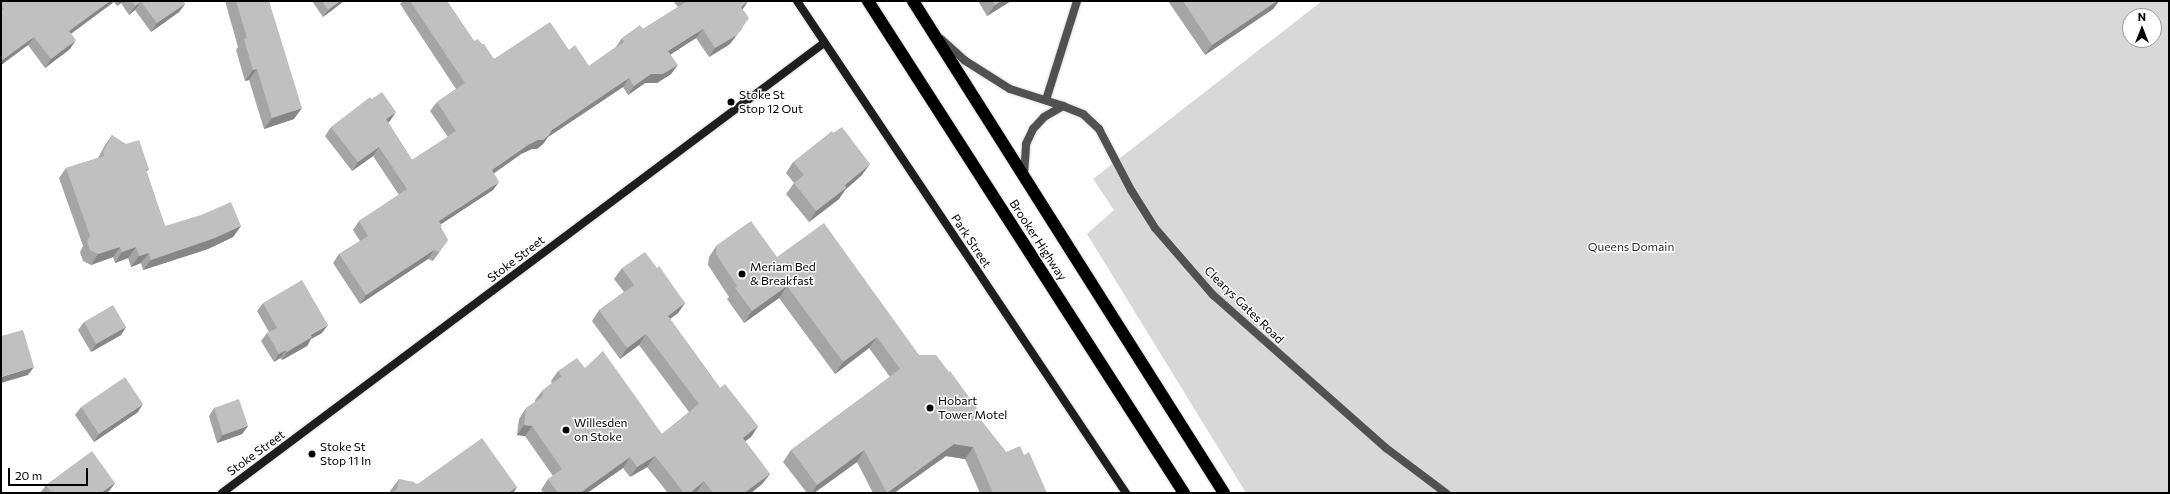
<!DOCTYPE html>
<style>
body{margin:0}
#map{position:relative;width:2170px;height:494px;overflow:hidden;background:#fff;font-family:Commissioner,sans-serif}
div>[style]{position:absolute}
[style*='--x']{left:calc(var(--x)*1px);top:calc(var(--y)*1px);width:calc(var(--w)*1px);rotate:calc(var(--a)*1deg)}
.green>*{inset:0;background:#d8d8d8}
.roads{filter:drop-shadow(0 0 1px #dbdbdb) drop-shadow(0 0 1px #dbdbdb)}
.lane>*{height:8px;margin:-4px;padding:0 4px;transform-origin:4px;border-radius:4px;background:#515151}
.street>*{height:8px;margin:-4px;padding:0 4px;transform-origin:4px;border-radius:4px;background:#515151}
.secondary>*{height:8px;margin:-4px;padding:0 4px;transform-origin:4px;border-radius:4px;background:#1e1e1e}
.highway>*{height:12px;margin:-6px;padding:0 6px;transform-origin:6px;border-radius:6px;background:#000}
.wall>*{inset:0;background:#a5a5a5}
.shaded-wall>*{inset:0;background:#868686}
.building>*{inset:0;background:#c0c0c0}
.dots>*{width:11px;height:11px;translate:-50% -50%;box-sizing:border-box;border:2px solid #fff;border-radius:50%}
span{translate:-50% -50%;white-space:nowrap;text-align:center;line-height:1.15;-webkit-text-stroke:3px #fff;paint-order:stroke}
.poi-label{font-size:12px;color:#000}
.left{translate:0 -50%;text-align:left}
.street-label{font-size:12px;color:#000}
.park-label{font-size:12px;color:#2f2f2f}
.frame{position:absolute;inset:0;border:2px solid #000;pointer-events:none}
.north{position:absolute;left:2122px;top:8px;width:40px;height:40px;box-sizing:border-box;background:#fff;border:1px solid #999;border-radius:50%;rotate:0deg;font-size:11px;font-weight:700;line-height:16px;text-align:center;color:#000}
.north::after{content:'';display:block;margin:auto;width:14px;height:18px;background:#000;clip-path:polygon(50% 0,100% 100%,50% 72%,0 100%)}
.scale{position:absolute;left:8px;top:468px;width:80px;height:18px;box-sizing:border-box;border:2px solid #000;border-top:0;padding-left:5px;font-size:12px;line-height:14px;white-space:nowrap;color:#000;-webkit-text-stroke:3px #fff;paint-order:stroke}
</style>
<div id="map">
<div class="green">
<div style="clip-path:polygon(evenodd,1322px 1px,2169px 1px,2169px 493px,1246px 493px,1087px 234px,1114px 210px,1093px 179px,1322px 1px,2130px 16px,2154px 16px,2154px 40px,2130px 40px,2130px 16px)"></div>
</div>
<div class="roads">
<div class="lane">
<div style="--x:1046;--y:100;--w:104;--a:-72.6"></div>
</div>
<div class="street">
<div style="--x:941;--y:39;--w:31;--a:42"></div>
<div style="--x:964;--y:60;--w:54;--a:32.2"></div>
<div style="--x:1010;--y:89;--w:56;--a:17.8"></div>
<div style="--x:1063;--y:106;--w:22;--a:22"></div>
<div style="--x:1083;--y:114;--w:22;--a:43"></div>
<div style="--x:1099;--y:129;--w:69;--a:62.3"></div>
<div style="--x:1131;--y:190;--w:45;--a:57.7"></div>
<div style="--x:1155;--y:228;--w:89;--a:49.1"></div>
<div style="--x:1213;--y:295;--w:231;--a:41.5"></div>
<div style="--x:1386;--y:448;--w:75;--a:36.9"></div>
<div style="--x:1024;--y:175;--w:31;--a:-86"></div>
<div style="--x:1026;--y:144;--w:17;--a:-65"></div>
<div style="--x:1033;--y:129;--w:16;--a:-47"></div>
<div style="--x:1044;--y:117;--w:22;--a:-30"></div>
</div>
<div class="secondary">
<div style="--x:797;--y:1;--w:592;--a:56.23"></div>
<div style="--x:222;--y:493;--w:752;--a:-36.78"></div>
</div>
<div class="highway">
<div style="--x:868;--y:1;--w:585;--a:57.29"></div>
<div style="--x:913;--y:1;--w:582;--a:57.7"></div>
</div>
</div>
<div class="wall">
<div style="clip-path:polygon(1px 1px,183px 1px,185px 4px,179px 12px,151px 32px,135px 10px,129px 15px,121px 3px,117px 6px,114px 2px,71px 34px,70px 49px,45px 68px,28px 45px,1px 65px)"></div>
<div style="clip-path:polygon(225px 1px,269px 1px,294px 119px,264px 129px,249px 80px,245px 81px,236px 50px,238px 47px)"></div>
<div style="clip-path:polygon(312px 1px,344px 1px,323px 17px)"></div>
<div style="clip-path:polygon(403px 1px,447px 1px,474px 41px,482px 44px,494px 59px,569px 50px,589px 66px,616px 47px,622px 38px,643px 29px,678px 7px,673px 1px,748px 1px,743px 9px,730px 44px,709px 57px,696px 38px,671px 54px,671px 74px,657px 83px,645px 83px,628px 95px,623px 87px,548px 137px,543px 144px,537px 149px,532px 149px,521px 154px,494px 173px,493px 190px,441px 224px,441px 228px,448px 240px,433px 261px,428px 259px,360px 304px,333px 263px,339px 254px,360px 241px,353px 230px,359px 221px,399px 195px,373px 156px,352px 171px,325px 136px,331px 127px,390px 121px,388px 122px,412px 160px,448px 137px,430px 111px,437px 102px,456px 89px,400px 4px)"></div>
<div style="clip-path:polygon(978px 1px,1011px 1px,987px 16px)"></div>
<div style="clip-path:polygon(1168px 1px,1279px 1px,1273px 9px,1205px 55px)"></div>
<div style="clip-path:polygon(112px 135px,149px 169px,146px 172px,165px 226px,241px 226px,233px 237px,208px 249px,143px 270px,141px 263px,131px 267px,128px 258px,115px 263px,113px 257px,91px 265px,83px 261px,80px 252px,83px 246px,59px 178px,66px 168px,98px 158px,105px 145px)"></div>
<div style="clip-path:polygon(793px 162px,862px 175px,845px 190px,839px 199px,809px 222px,786px 194px,794px 183px,786px 173px)"></div>
<div style="clip-path:polygon(717px 245px,777px 257px,919px 355px,976px 414px,1006px 452px,1024px 455px,1047px 493px,980px 493px,965px 459px,946px 456px,894px 493px,873px 493px,857px 462px,814px 493px,807px 493px,783px 462px,791px 450px,890px 377px,869px 348px,835px 374px,779px 298px,744px 323px,727px 299px,729px 297px,708px 265px,709px 257px)"></div>
<div style="clip-path:polygon(622px 268px,657px 268px,685px 303px,678px 313px,670px 319px,720px 388px,758px 426px,751px 437px,745px 441px,770px 474px,762px 484px,751px 493px,698px 493px,697px 492px,696px 493px,668px 493px,647px 467px,630px 477px,623px 468px,587px 493px,544px 493px,541px 490px,548px 479px,553px 476px,525px 436px,517px 435px,519px 419px,526px 408px,535px 402px,535px 400px,543px 390px,552px 383px,551px 381px,558px 371px,585px 368px,662px 434px,689px 412px,639px 345px,620px 359px,592px 321px,599px 310px,624px 292px,614px 279px)"></div>
<div style="clip-path:polygon(263px 303px,322px 333px,311px 339px,307px 346px,282px 360px,280px 358px,274px 362px,261px 341px,267px 333px,269px 332px,257px 311px)"></div>
<div style="clip-path:polygon(84px 322px,126px 327px,121px 335px,91px 352px,78px 330px)"></div>
<div style="clip-path:polygon(81px 407px,138px 412px,94px 442px,75px 415px)"></div>
<div style="clip-path:polygon(214px 408px,248px 426px,242px 434px,217px 443px,209px 416px)"></div>
<div style="clip-path:polygon(399px 479px,416px 484px,517px 487px,513px 493px,390px 493px,390px 491px)"></div>
<div style="clip-path:polygon(115px 483px,109px 491px,106px 493px,40px 493px,46px 485px)"></div>
</div>
<div class="shaded-wall">
<div style="clip-path:polygon(110px 1px,115px 1px,63px 39px,69px 31px)"></div>
<div style="clip-path:polygon(120px 1px,122px 1px,121px 3px,117px 6px)"></div>
<div style="clip-path:polygon(340px 1px,344px 1px,323px 17px,328px 10px)"></div>
<div style="clip-path:polygon(748px 1px,742px 10px,741px 7px)"></div>
<div style="clip-path:polygon(1001px 1px,1011px 1px,987px 16px,995px 5px)"></div>
<div style="clip-path:polygon(1277px 1px,1279px 1px,1273px 9px,1205px 55px,1212px 45px)"></div>
<div style="clip-path:polygon(141px 2px,135px 10px,129px 15px,135px 6px)"></div>
<div style="clip-path:polygon(185px 4px,179px 12px,151px 32px,157px 23px)"></div>
<div style="clip-path:polygon(743px 27px,730px 44px,709px 57px,715px 48px)"></div>
<div style="clip-path:polygon(703px 29px,696px 38px,662px 60px,668px 51px)"></div>
<div style="clip-path:polygon(34px 37px,28px 45px,1px 65px,1px 61px)"></div>
<div style="clip-path:polygon(76px 40px,70px 49px,45px 68px,51px 59px)"></div>
<div style="clip-path:polygon(678px 65px,671px 74px,657px 83px,645px 83px,628px 95px,634px 86px,651px 74px)"></div>
<div style="clip-path:polygon(257px 69px,249px 80px,245px 81px,253px 70px)"></div>
<div style="clip-path:polygon(629px 78px,623px 87px,548px 137px,543px 144px,537px 149px,532px 149px,521px 154px,486px 179px,492px 170px,528px 145px,552px 130px)"></div>
<div style="clip-path:polygon(302px 108px,294px 119px,264px 129px,272px 118px)"></div>
<div style="clip-path:polygon(396px 112px,390px 121px,380px 128px,386px 119px)"></div>
<div style="clip-path:polygon(379px 147px,373px 156px,352px 171px,358px 162px)"></div>
<div style="clip-path:polygon(870px 164px,862px 175px,845px 190px,839px 199px,809px 222px,816px 211px,845px 185px)"></div>
<div style="clip-path:polygon(499px 182px,493px 190px,432px 230px,439px 221px)"></div>
<div style="clip-path:polygon(241px 226px,233px 237px,208px 249px,143px 270px,151px 260px)"></div>
<div style="clip-path:polygon(120px 247px,113px 257px,91px 265px,98px 254px)"></div>
<div style="clip-path:polygon(136px 247px,128px 258px,115px 263px,122px 252px)"></div>
<div style="clip-path:polygon(434px 250px,428px 259px,360px 304px,366px 295px)"></div>
<div style="clip-path:polygon(149px 253px,141px 263px,131px 267px,139px 256px)"></div>
<div style="clip-path:polygon(787px 286px,779px 298px,744px 323px,752px 311px)"></div>
<div style="clip-path:polygon(685px 303px,678px 313px,660px 326px,668px 316px)"></div>
<div style="clip-path:polygon(328px 325px,322px 333px,311px 339px,307px 346px,282px 360px,287px 352px,311px 335px)"></div>
<div style="clip-path:polygon(126px 327px,121px 335px,91px 352px,96px 344px)"></div>
<div style="clip-path:polygon(646px 334px,639px 345px,620px 359px,627px 348px)"></div>
<div style="clip-path:polygon(877px 337px,869px 348px,835px 374px,843px 362px)"></div>
<div style="clip-path:polygon(286px 350px,280px 358px,274px 362px,279px 354px)"></div>
<div style="clip-path:polygon(34px 367px,28px 375px,1px 383px,1px 377px)"></div>
<div style="clip-path:polygon(143px 404px,138px 412px,94px 442px,99px 434px)"></div>
<div style="clip-path:polygon(524px 425px,532px 426px,525px 436px,517px 435px)"></div>
<div style="clip-path:polygon(248px 426px,242px 434px,217px 443px,223px 435px)"></div>
<div style="clip-path:polygon(758px 426px,751px 437px,736px 448px,743px 438px)"></div>
<div style="clip-path:polygon(954px 444px,973px 447px,965px 459px,946px 456px,894px 493px,887px 493px)"></div>
<div style="clip-path:polygon(864px 450px,857px 462px,814px 493px,812px 493px,817px 485px)"></div>
<div style="clip-path:polygon(655px 456px,647px 467px,630px 477px,637px 467px)"></div>
<div style="clip-path:polygon(630px 457px,623px 468px,587px 493px,580px 493px)"></div>
<div style="clip-path:polygon(770px 474px,762px 484px,751px 493px,744px 493px)"></div>
<div style="clip-path:polygon(704px 481px,696px 493px,690px 493px)"></div>
<div style="clip-path:polygon(115px 483px,109px 491px,106px 493px,101px 493px)"></div>
<div style="clip-path:polygon(517px 487px,513px 493px,508px 493px)"></div>
</div>
<div class="building">
<div style="clip-path:polygon(1px 1px,110px 1px,69px 31px,76px 40px,51px 59px,34px 37px,1px 61px,1px 11px,4px 9px,1px 6px)"></div>
<div style="clip-path:polygon(132px 1px,183px 1px,185px 4px,157px 23px,141px 2px,135px 6px)"></div>
<div style="clip-path:polygon(236px 1px,269px 1px,302px 108px,272px 118px,257px 69px,253px 70px,244px 39px,247px 38px)"></div>
<div style="clip-path:polygon(322px 1px,340px 1px,328px 10px)"></div>
<div style="clip-path:polygon(410px 1px,447px 1px,474px 41px,478px 39px,482px 44px,484px 44px,494px 59px,550px 22px,569px 50px,575px 45px,589px 66px,624px 42px,622px 38px,640px 25px,643px 29px,686px 2px,685px 1px,748px 1px,741px 7px,749px 18px,737px 35px,715px 48px,703px 29px,668px 51px,678px 65px,663px 74px,651px 74px,634px 86px,629px 78px,552px 130px,549px 135px,543px 140px,538px 140px,528px 145px,492px 170px,499px 182px,439px 221px,442px 226px,440px 228px,448px 240px,439px 252px,434px 250px,366px 295px,339px 254px,368px 236px,359px 221px,407px 189px,379px 147px,358px 162px,331px 127px,370px 97px,372px 99px,382px 92px,396px 112px,386px 119px,412px 160px,456px 131px,437px 102px,465px 83px)"></div>
<div style="clip-path:polygon(992px 1px,1001px 1px,995px 5px)"></div>
<div style="clip-path:polygon(1183px 1px,1277px 1px,1212px 45px)"></div>
<div style="clip-path:polygon(842px 127px,870px 164px,845px 185px,846px 188px,816px 211px,794px 183px,804px 175px,793px 162px,832px 131px,833px 133px)"></div>
<div style="clip-path:polygon(112px 135px,126px 144px,139px 140px,149px 169px,146px 169px,165px 226px,201px 215px,231px 202px,241px 226px,215px 238px,151px 260px,149px 253px,139px 256px,136px 247px,122px 252px,120px 247px,98px 254px,90px 250px,87px 241px,90px 236px,66px 168px,104px 156px,103px 152px)"></div>
<div style="clip-path:polygon(751px 221px,777px 257px,824px 223px,919px 355px,936px 355px,949px 372px,950px 371px,977px 408px,976px 414px,1006px 452px,1020px 446px,1024px 455px,1029px 452px,1047px 493px,993px 493px,973px 447px,954px 444px,887px 493px,864px 450px,817px 485px,791px 450px,900px 369px,877px 337px,843px 362px,787px 286px,752px 311px,735px 288px,737px 286px,716px 254px,717px 245px)"></div>
<div style="clip-path:polygon(645px 252px,657px 268px,659px 266px,685px 303px,668px 316px,720px 388px,725px 384px,758px 426px,743px 438px,770px 474px,744px 493px,713px 493px,704px 481px,690px 493px,684px 493px,655px 456px,637px 467px,630px 457px,580px 493px,558px 493px,548px 479px,562px 469px,532px 426px,524px 425px,526px 408px,542px 397px,543px 390px,562px 376px,558px 371px,577px 358px,585px 368px,603px 351px,662px 434px,699px 404px,646px 334px,627px 348px,599px 310px,634px 285px,622px 268px)"></div>
<div style="clip-path:polygon(302px 280px,328px 325px,311px 335px,312px 337px,287px 352px,286px 350px,279px 354px,267px 333px,277px 328px,263px 303px)"></div>
<div style="clip-path:polygon(113px 305px,126px 327px,96px 344px,84px 322px)"></div>
<div style="clip-path:polygon(23px 330px,34px 367px,1px 377px,1px 336px)"></div>
<div style="clip-path:polygon(125px 377px,143px 404px,99px 434px,81px 407px)"></div>
<div style="clip-path:polygon(239px 399px,248px 426px,223px 435px,214px 408px)"></div>
<div style="clip-path:polygon(482px 438px,517px 487px,508px 493px,392px 493px,397px 489px,399px 479px,414px 482px,416px 484px,419px 483px)"></div>
<div style="clip-path:polygon(92px 451px,115px 483px,101px 493px,52px 493px,46px 485px)"></div>
</div>
<div class="dots">
<div style="left:731px;top:102px;background:#000"></div>
<div style="left:742px;top:274px;background:#000"></div>
<div style="left:930px;top:408px;background:#000"></div>
<div style="left:566px;top:430px;background:#000"></div>
<div style="left:312px;top:454px;background:#000"></div>
</div>
<div class="poi-label">
<span class="left" style="left:739px;top:102px">Stoke St<br>Stop 12 Out</span>
<span class="left" style="left:750px;top:274px">Meriam Bed<br>&amp; Breakfast</span>
<span class="left" style="left:938px;top:408px">Hobart<br>Tower Motel</span>
<span class="left" style="left:574px;top:430px">Willesden<br>on Stoke</span>
<span class="left" style="left:320px;top:454px">Stoke St<br>Stop 11 In</span>
</div>
<div class="street-label">
<span style="left:1038px;top:240px;rotate:57deg">Brooker Highway</span>
<span style="left:971px;top:241px;rotate:56deg">Park Street</span>
<span style="left:516px;top:259px;rotate:-37deg">Stoke Street</span>
<span style="left:1244px;top:305px;rotate:44deg">Clearys Gates Road</span>
<span style="left:256px;top:453px;rotate:-36deg">Stoke Street</span>
</div>
<div class="park-label">
<span style="left:1631px;top:247px">Queens Domain</span>
</div>
<div class="frame"></div>
<div class="north">N</div>
<div class="scale">20 m</div>
</div>
